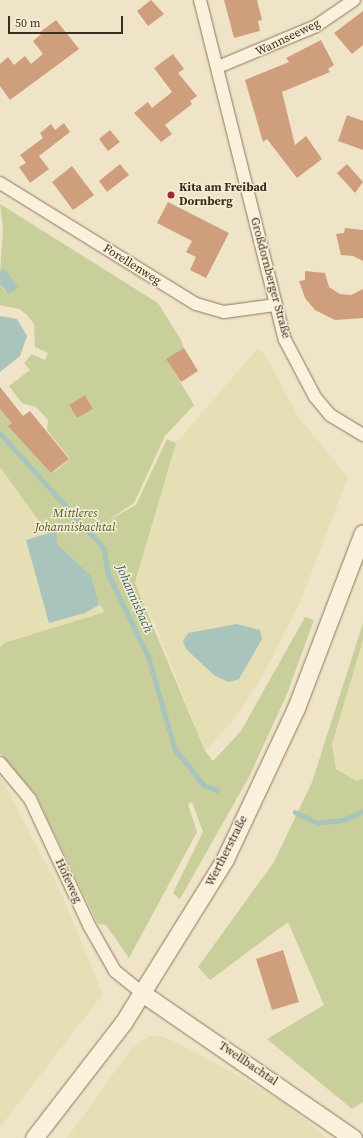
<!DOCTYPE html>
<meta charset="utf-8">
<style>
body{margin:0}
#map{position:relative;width:363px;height:1138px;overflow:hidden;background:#f0e4c8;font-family:"Source Serif 4",serif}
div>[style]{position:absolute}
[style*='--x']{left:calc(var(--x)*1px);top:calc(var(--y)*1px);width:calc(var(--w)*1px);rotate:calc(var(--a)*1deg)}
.farmland>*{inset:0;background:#e6deb5}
.green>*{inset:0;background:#c9cf9b}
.water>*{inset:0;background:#a9c4bc}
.stream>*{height:4.5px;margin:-2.25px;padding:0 2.25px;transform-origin:2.25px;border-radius:2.25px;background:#a9c4bc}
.building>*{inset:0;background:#cf9f7d}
.roads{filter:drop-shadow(0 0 1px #8d765c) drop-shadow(0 0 1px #8d765c)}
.street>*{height:12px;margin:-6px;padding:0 6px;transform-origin:6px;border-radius:6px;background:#faf1dc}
.secondary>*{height:17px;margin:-8.5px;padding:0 8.5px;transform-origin:8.5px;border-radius:8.5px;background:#faf1dc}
.dots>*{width:11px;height:11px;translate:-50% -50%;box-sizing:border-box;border:2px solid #f7eed8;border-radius:50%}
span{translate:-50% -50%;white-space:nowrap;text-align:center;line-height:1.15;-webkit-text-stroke:3px #f7eed8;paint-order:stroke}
.street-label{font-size:12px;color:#3d2e20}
.poi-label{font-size:12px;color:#3d2e20;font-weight:700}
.left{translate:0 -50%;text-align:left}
.park-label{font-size:12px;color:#4d5a26;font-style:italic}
.water-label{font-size:13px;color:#2f5d5a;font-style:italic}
.scale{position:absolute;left:8px;top:16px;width:115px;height:18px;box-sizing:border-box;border:2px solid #3d2e20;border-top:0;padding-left:5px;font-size:12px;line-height:14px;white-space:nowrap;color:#3d2e20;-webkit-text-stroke:3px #f7eed8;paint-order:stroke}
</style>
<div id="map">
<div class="farmland">
<div style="clip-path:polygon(258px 348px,266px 356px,299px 418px,348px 477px,299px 605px,260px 681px,234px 720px,205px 751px,157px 629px,135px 585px,176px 443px)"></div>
<div style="clip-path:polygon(0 458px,114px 610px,4px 643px,0 647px)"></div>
<div style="clip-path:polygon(363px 640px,363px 779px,356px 781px,336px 769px,332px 744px)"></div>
<div style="clip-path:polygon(0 776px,59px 888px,103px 994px,0 1127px)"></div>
<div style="clip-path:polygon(149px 1036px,162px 1036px,225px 1068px,288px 1105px,327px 1138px,67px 1138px,131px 1049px)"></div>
</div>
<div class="green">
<div style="clip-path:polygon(evenodd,0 204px,158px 303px,181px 340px,184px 348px,167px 360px,194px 405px,165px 436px,134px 503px,107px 521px,136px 505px,167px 439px,176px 443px,135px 583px,205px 751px,213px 761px,241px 731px,305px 617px,314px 620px,287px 694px,249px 777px,180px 899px,173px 893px,203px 832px,192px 802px,188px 804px,197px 832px,129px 958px,106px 925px,98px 924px,36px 795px,0 753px,0 647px,4px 643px,105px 612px,0 467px,0 404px,54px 472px,70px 459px,47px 430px,48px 420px,36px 407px,22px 403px,9px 386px,30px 370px,24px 363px,32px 354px,45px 360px,48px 353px,35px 347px,34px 324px,27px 315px,19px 309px,0 305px,0 284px,6px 292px,4px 268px,0 271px,3px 229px,0 204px,85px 395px,93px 409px,77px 418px,69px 405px,85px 395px)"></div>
<div style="clip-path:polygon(363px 623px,363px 640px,332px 744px,336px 769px,356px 781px,363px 779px,363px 1102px,352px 1109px,267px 1039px,324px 1005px,288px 922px,210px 980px,198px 967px,274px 862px,312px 782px)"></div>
</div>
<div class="water">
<div style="clip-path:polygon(4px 268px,18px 287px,9px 294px,0 284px,0 271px)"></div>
<div style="clip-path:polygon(0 316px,17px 319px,27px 336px,20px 356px,0 372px)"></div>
<div style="clip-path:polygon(56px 531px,57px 544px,91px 576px,99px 605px,85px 613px,49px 623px,26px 540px)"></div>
<div style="clip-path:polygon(237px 624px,260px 630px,262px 639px,239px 679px,229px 682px,215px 676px,186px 649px,183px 641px,188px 633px)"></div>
</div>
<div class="stream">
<div style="--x:0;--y:433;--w:155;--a:47.9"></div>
<div style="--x:104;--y:548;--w:25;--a:81"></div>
<div style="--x:108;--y:573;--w:94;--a:64.2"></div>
<div style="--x:149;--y:658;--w:95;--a:74.1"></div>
<div style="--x:175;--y:749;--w:46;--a:51.1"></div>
<div style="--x:204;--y:785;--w:14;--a:21"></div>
<div style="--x:295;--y:812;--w:25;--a:26"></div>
<div style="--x:318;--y:823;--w:26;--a:-7"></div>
<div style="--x:344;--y:820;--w:21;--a:-25"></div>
</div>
<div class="building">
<div style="clip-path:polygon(151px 0,164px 14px,148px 26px,137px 11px)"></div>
<div style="clip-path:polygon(224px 0,257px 0,262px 20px,258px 21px,260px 31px,234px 38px)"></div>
<div style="clip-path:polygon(363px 11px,363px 45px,352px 54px,334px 33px)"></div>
<div style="clip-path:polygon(56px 20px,79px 49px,10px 100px,0 86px,0 64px,8px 57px,14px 65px,25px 56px,31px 64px,43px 54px,33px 41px,40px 35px,44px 39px,39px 33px)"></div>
<div style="clip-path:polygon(321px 40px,334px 65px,328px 69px,330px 72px,282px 92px,295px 145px,306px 136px,322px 159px,297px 178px,267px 139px,263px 142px,245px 80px,289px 62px,286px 58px)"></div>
<div style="clip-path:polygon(173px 54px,184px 69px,178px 73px,197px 96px,190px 101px,192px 104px,165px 125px,172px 134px,161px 142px,134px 113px,148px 102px,152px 108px,172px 92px,154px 68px)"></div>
<div style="clip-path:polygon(347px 115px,363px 121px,363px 150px,338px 141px)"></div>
<div style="clip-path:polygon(64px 123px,70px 132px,39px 156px,49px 169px,30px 183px,19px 167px,26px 163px,20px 155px,43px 138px,40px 133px,51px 124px,55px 130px)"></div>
<div style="clip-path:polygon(110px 130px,120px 142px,108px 151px,99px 139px)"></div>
<div style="clip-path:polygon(120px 164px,129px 175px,107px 192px,99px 181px)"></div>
<div style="clip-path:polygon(347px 164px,363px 182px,355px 193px,337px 173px)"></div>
<div style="clip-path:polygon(72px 166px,94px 195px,73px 210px,52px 182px)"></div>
<div style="clip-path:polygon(168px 202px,229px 233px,206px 278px,190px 270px,196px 257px,186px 252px,192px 241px,157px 223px)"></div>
<div style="clip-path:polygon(345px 228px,363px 230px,363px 261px,353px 256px,341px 255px,336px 234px,344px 233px)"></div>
<div style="clip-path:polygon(305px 271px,325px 273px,329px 287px,340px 294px,351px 295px,363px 289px,363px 318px,335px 320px,315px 310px,305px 298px,299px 281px,305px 280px)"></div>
<div style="clip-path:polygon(184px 348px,198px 371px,181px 382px,166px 359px)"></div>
<div style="clip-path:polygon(0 387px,23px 416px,30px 411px,69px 459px,51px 473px,8px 426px,12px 423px,0 409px)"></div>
<div style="clip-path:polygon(85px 395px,93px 409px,77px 418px,69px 405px)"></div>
<div style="clip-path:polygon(283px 950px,299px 1002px,272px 1010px,256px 959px)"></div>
</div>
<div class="roads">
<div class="street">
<div style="--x:200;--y:0;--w:350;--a:76"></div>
<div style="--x:285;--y:340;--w:64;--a:62.2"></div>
<div style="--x:315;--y:397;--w:23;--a:50"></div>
<div style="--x:330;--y:415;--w:39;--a:31"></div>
<div style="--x:218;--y:67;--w:106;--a:-22.7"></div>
<div style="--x:316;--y:26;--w:46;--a:-34.4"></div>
<div style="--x:0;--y:183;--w:230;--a:31.7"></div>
<div style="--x:196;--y:304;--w:29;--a:16"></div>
<div style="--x:224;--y:312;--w:51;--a:-7.8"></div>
<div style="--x:0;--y:763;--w:47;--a:50.2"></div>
<div style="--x:30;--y:799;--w:141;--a:64.9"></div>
<div style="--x:90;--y:927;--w:51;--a:60.4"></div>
<div style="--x:115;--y:971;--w:35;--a:39"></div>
</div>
<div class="secondary">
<div style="--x:142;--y:993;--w:256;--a:34.5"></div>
<div style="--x:34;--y:1138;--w:145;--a:-52.3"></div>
<div style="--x:123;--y:1023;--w:193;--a:-58.1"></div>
<div style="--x:225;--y:859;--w:167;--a:-64.8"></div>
<div style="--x:296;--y:708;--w:187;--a:-69.1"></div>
</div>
</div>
<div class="dots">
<div style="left:171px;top:195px;background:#9e2a2b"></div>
</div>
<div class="street-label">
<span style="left:288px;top:38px;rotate:-26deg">Wannseeweg</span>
<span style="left:132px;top:265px;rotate:32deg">Forellenweg</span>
<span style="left:270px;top:278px;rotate:75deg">Großdornberger Straße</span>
<span style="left:227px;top:851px;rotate:-63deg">Wertherstraße</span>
<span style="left:68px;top:881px;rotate:65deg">Höfeweg</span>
<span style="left:248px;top:1064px;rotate:34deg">Twellbachtal</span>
</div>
<div class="poi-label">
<span class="left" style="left:179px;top:195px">Kita am Freibad<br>Dornberg</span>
</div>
<div class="park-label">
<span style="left:75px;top:521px">Mittleres<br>Johannisbachtal</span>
</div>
<div class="water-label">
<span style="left:134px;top:599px;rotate:66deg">Johannisbach</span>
</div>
<div class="scale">50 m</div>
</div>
